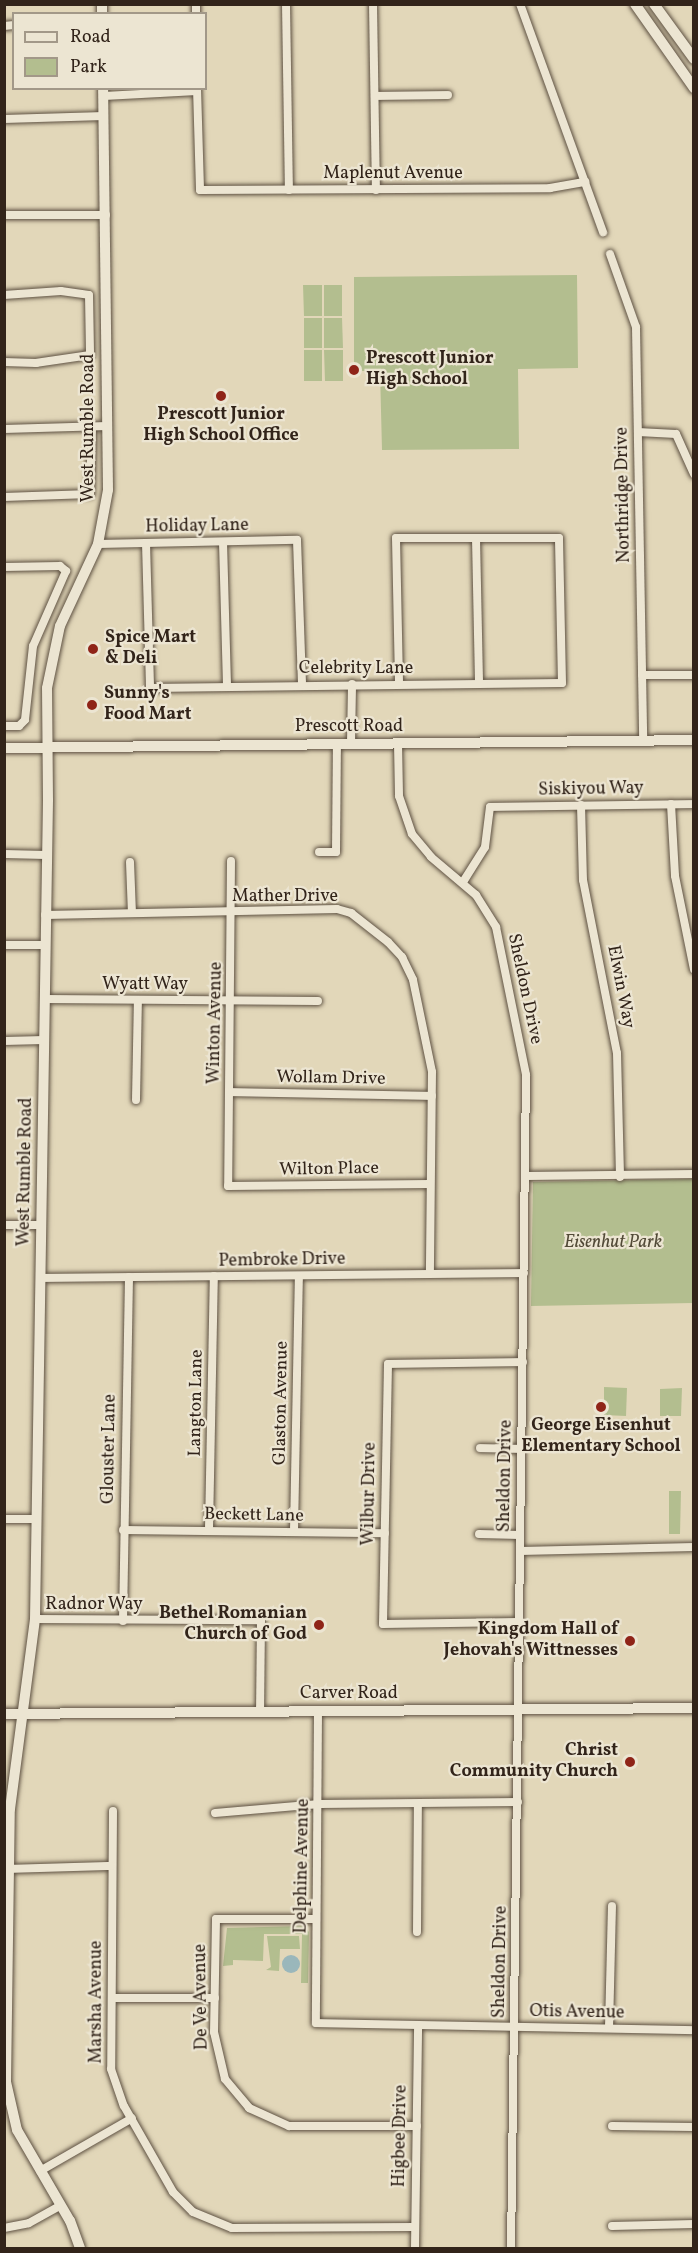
<!DOCTYPE html>
<style>
body{margin:0}
#map{position:relative;width:698px;height:2253px;overflow:hidden;background:#e2d7b9;font-family:Vollkorn,serif}
div>[style]{position:absolute}
[style*='--x']{left:calc(var(--x)*1px);top:calc(var(--y)*1px);width:calc(var(--w)*1px);rotate:calc(var(--a)*1deg)}
.green>*{inset:0;background:#b3be8f}
.water>*{inset:0;background:#9ab7bb}
.round{border-radius:50%}
.roads{filter:drop-shadow(0 0 2px #5e5142) drop-shadow(0 0 2px #5e5142)}
.street>*{height:8px;margin:-4px;padding:0 4px;transform-origin:4px;border-radius:4px;background:#ece5d2}
.secondary>*{height:10px;margin:-5px;padding:0 5px;transform-origin:5px;border-radius:5px;background:#ece5d2}
.dots>*{width:16px;height:16px;translate:-50% -50%;box-sizing:border-box;border:3px solid #ece5d2;border-radius:50%}
span{translate:-50% -50%;white-space:nowrap;text-align:center;line-height:1.15;-webkit-text-stroke:4.5px #ece5d2;paint-order:stroke}
.street-label{font-size:18px;color:#32241a}
.poi-label{font-size:18px;color:#32241a;font-weight:700}
.left{translate:0 -50%;text-align:left}
.right{translate:-100% -50%;text-align:right}
.park-label{font-size:18px;color:#524a37;font-style:italic}
.frame{position:absolute;inset:0;border:6px solid #32241a;pointer-events:none}
.legend{position:absolute;left:12px;top:12px;width:195px;height:78px;box-sizing:border-box;background:#ece5d2;border:2px solid #a29888;margin:0;padding:8px 10px;list-style:none;font-size:18px;color:#32241a}
.legend li{display:flex;align-items:center;gap:12px;height:30px}
.legend b{width:30px;border:2px solid #a29888}
</style>
<div id="map">
<div class="green">
<div style="clip-path:polygon(577px 275px,578px 368px,518px 369px,519px 449px,382px 450px,380px 371px,354px 371px,354px 277px)"></div>
<div style="clip-path:polygon(303px 285px,322px 285px,322px 316px,304px 316px)"></div>
<div style="clip-path:polygon(324px 285px,342px 285px,342px 316px,324px 316px)"></div>
<div style="clip-path:polygon(304px 318px,322px 318px,322px 348px,304px 348px)"></div>
<div style="clip-path:polygon(324px 318px,342px 318px,343px 348px,324px 348px)"></div>
<div style="clip-path:polygon(304px 350px,322px 350px,322px 381px,304px 381px)"></div>
<div style="clip-path:polygon(324px 350px,343px 350px,343px 381px,325px 381px)"></div>
<div style="clip-path:polygon(693px 1179px,693px 1303px,531px 1306px,533px 1182px)"></div>
<div style="clip-path:polygon(604px 1387px,627px 1388px,626px 1416px,604px 1415px)"></div>
<div style="clip-path:polygon(682px 1388px,681px 1416px,660px 1416px,660px 1389px)"></div>
<div style="clip-path:polygon(669px 1491px,681px 1491px,680px 1534px,669px 1534px)"></div>
<div style="clip-path:polygon(304px 1926px,309px 1932px,308px 1983px,301px 1983px,302px 1934px,264px 1934px,263px 1961px,233px 1960px,233px 1965px,223px 1966px,227px 1928px)"></div>
<div style="clip-path:polygon(267px 1936px,299px 1936px,300px 1949px,280px 1949px,279px 1971px,266px 1970px,271px 1967px)"></div>
</div>
<div class="water">
<div class="round" style="left:282px;top:1955px;width:18px;height:18px"></div>
</div>
<div class="roads">
<div class="street">
<div style="--x:196;--y:4;--w:10;--a:90"></div>
<div style="--x:286;--y:4;--w:186;--a:89.1"></div>
<div style="--x:373;--y:4;--w:186;--a:89.1"></div>
<div style="--x:520;--y:4;--w:243;--a:70"></div>
<div style="--x:4;--y:26;--w:10;--a:-6"></div>
<div style="--x:197;--y:88;--w:102;--a:88.3"></div>
<div style="--x:200;--y:190;--w:350;--a:-0.3"></div>
<div style="--x:550;--y:188;--w:36;--a:-10"></div>
<div style="--x:104;--y:96;--w:93;--a:-3.1"></div>
<div style="--x:375;--y:96;--w:73;--a:-0.8"></div>
<div style="--x:4;--y:119;--w:100;--a:-1.7"></div>
<div style="--x:4;--y:215;--w:102;--a:0"></div>
<div style="--x:610;--y:254;--w:77;--a:70.4"></div>
<div style="--x:636;--y:327;--w:414;--a:89"></div>
<div style="--x:4;--y:295;--w:57;--a:-4"></div>
<div style="--x:61;--y:291;--w:28;--a:8"></div>
<div style="--x:89;--y:295;--w:60;--a:89"></div>
<div style="--x:90;--y:355;--w:55;--a:171.6"></div>
<div style="--x:36;--y:363;--w:32;--a:-178"></div>
<div style="--x:4;--y:429;--w:103;--a:-1.7"></div>
<div style="--x:638;--y:432;--w:38;--a:3"></div>
<div style="--x:676;--y:434;--w:44;--a:65.8"></div>
<div style="--x:4;--y:497;--w:86;--a:-2"></div>
<div style="--x:90;--y:494;--w:67;--a:-88.3"></div>
<div style="--x:476;--y:538;--w:146;--a:88.8"></div>
<div style="--x:223;--y:542;--w:144;--a:88.4"></div>
<div style="--x:146;--y:543;--w:145;--a:88.4"></div>
<div style="--x:150;--y:688;--w:412;--a:-0.7"></div>
<div style="--x:562;--y:683;--w:145;--a:-91.2"></div>
<div style="--x:559;--y:538;--w:163;--a:180"></div>
<div style="--x:396;--y:538;--w:146;--a:88.8"></div>
<div style="--x:98;--y:544;--w:199;--a:-1.2"></div>
<div style="--x:297;--y:540;--w:145;--a:88"></div>
<div style="--x:4;--y:567;--w:56;--a:-1"></div>
<div style="--x:60;--y:566;--w:8;--a:40"></div>
<div style="--x:66;--y:571;--w:82;--a:113.7"></div>
<div style="--x:33;--y:646;--w:74;--a:96.2"></div>
<div style="--x:25;--y:720;--w:8;--a:135"></div>
<div style="--x:19;--y:726;--w:15;--a:180"></div>
<div style="--x:642;--y:675;--w:52;--a:0"></div>
<div style="--x:351;--y:743;--w:59;--a:-89"></div>
<div style="--x:398;--y:743;--w:53;--a:88.9"></div>
<div style="--x:399;--y:796;--w:40;--a:71.1"></div>
<div style="--x:412;--y:834;--w:30;--a:50"></div>
<div style="--x:431;--y:857;--w:59;--a:40.2"></div>
<div style="--x:476;--y:895;--w:38;--a:58"></div>
<div style="--x:496;--y:927;--w:151;--a:78.5"></div>
<div style="--x:526;--y:1075;--w:1173;--a:90.73"></div>
<div style="--x:671;--y:804;--w:72;--a:86.8"></div>
<div style="--x:675;--y:876;--w:95;--a:78.5"></div>
<div style="--x:581;--y:805;--w:75;--a:88.5"></div>
<div style="--x:583;--y:880;--w:176;--a:78.9"></div>
<div style="--x:617;--y:1053;--w:124;--a:88.6"></div>
<div style="--x:319;--y:852;--w:17;--a:0"></div>
<div style="--x:336;--y:852;--w:109;--a:-89.5"></div>
<div style="--x:4;--y:854;--w:42;--a:1.4"></div>
<div style="--x:231;--y:861;--w:325;--a:90.5"></div>
<div style="--x:228;--y:1186;--w:202;--a:-0.6"></div>
<div style="--x:130;--y:862;--w:51;--a:87.8"></div>
<div style="--x:463;--y:882;--w:41;--a:-57.8"></div>
<div style="--x:485;--y:847;--w:40;--a:-82.9"></div>
<div style="--x:490;--y:807;--w:204;--a:-0.8"></div>
<div style="--x:45;--y:915;--w:292;--a:-1.2"></div>
<div style="--x:337;--y:909;--w:15;--a:16"></div>
<div style="--x:351;--y:913;--w:47;--a:38.1"></div>
<div style="--x:388;--y:942;--w:21;--a:47"></div>
<div style="--x:402;--y:957;--w:25;--a:64"></div>
<div style="--x:413;--y:980;--w:94;--a:78.3"></div>
<div style="--x:432;--y:1072;--w:202;--a:90.6"></div>
<div style="--x:4;--y:945;--w:41;--a:0"></div>
<div style="--x:44;--y:999;--w:274;--a:0.4"></div>
<div style="--x:4;--y:1041;--w:40;--a:-1.4"></div>
<div style="--x:230;--y:1092;--w:202;--a:1.1"></div>
<div style="--x:136;--y:1100;--w:100;--a:-88.9"></div>
<div style="--x:526;--y:1176;--w:168;--a:-0.7"></div>
<div style="--x:4;--y:1225;--w:38;--a:0"></div>
<div style="--x:41;--y:1278;--w:483;--a:-0.6"></div>
<div style="--x:480;--y:1448;--w:41;--a:1.4"></div>
<div style="--x:4;--y:1519;--w:31;--a:0"></div>
<div style="--x:209;--y:1529;--w:253;--a:-88.9"></div>
<div style="--x:123;--y:1530;--w:262;--a:0.7"></div>
<div style="--x:294;--y:1531;--w:255;--a:-88.9"></div>
<div style="--x:479;--y:1534;--w:41;--a:1.4"></div>
<div style="--x:520;--y:1551;--w:174;--a:-1.3"></div>
<div style="--x:35;--y:1619;--w:226;--a:0.3"></div>
<div style="--x:261;--y:1620;--w:90;--a:90.6"></div>
<div style="--x:123;--y:1621;--w:344;--a:-89"></div>
<div style="--x:518;--y:1622;--w:135;--a:179.2"></div>
<div style="--x:383;--y:1624;--w:260;--a:-88.9"></div>
<div style="--x:388;--y:1364;--w:135;--a:-0.8"></div>
<div style="--x:318;--y:1711;--w:312;--a:90.4"></div>
<div style="--x:316;--y:2023;--w:378;--a:1.1"></div>
<div style="--x:113;--y:1811;--w:258;--a:90.4"></div>
<div style="--x:111;--y:2069;--w:39;--a:71"></div>
<div style="--x:124;--y:2106;--w:99;--a:60.3"></div>
<div style="--x:173;--y:2192;--w:28;--a:45"></div>
<div style="--x:193;--y:2212;--w:42;--a:22.3"></div>
<div style="--x:232;--y:2228;--w:183;--a:-0.3"></div>
<div style="--x:215;--y:1813;--w:105;--a:-4.9"></div>
<div style="--x:320;--y:1804;--w:198;--a:-0.6"></div>
<div style="--x:10;--y:1869;--w:102;--a:-1.7"></div>
<div style="--x:316;--y:1919;--w:100;--a:180"></div>
<div style="--x:216;--y:1919;--w:113;--a:91"></div>
<div style="--x:214;--y:2032;--w:48;--a:76.8"></div>
<div style="--x:225;--y:2079;--w:38;--a:50"></div>
<div style="--x:249;--y:2108;--w:44;--a:24.2"></div>
<div style="--x:289;--y:2126;--w:128;--a:0"></div>
<div style="--x:417;--y:1932;--w:128;--a:-89.6"></div>
<div style="--x:112;--y:1998;--w:103;--a:0"></div>
<div style="--x:609;--y:2028;--w:122;--a:-88.6"></div>
<div style="--x:612;--y:2126;--w:82;--a:0.7"></div>
<div style="--x:40;--y:2171;--w:106;--a:-29.9"></div>
<div style="--x:612;--y:2226;--w:82;--a:-1.4"></div>
<div style="--x:4;--y:2228;--w:25;--a:-11"></div>
<div style="--x:29;--y:2223;--w:35;--a:-29"></div>
<div style="--x:415;--y:2248;--w:223;--a:-89.2"></div>
</div>
<div class="secondary">
<div style="--x:102;--y:4;--w:10;--a:90"></div>
<div style="--x:635;--y:4;--w:103;--a:54.9"></div>
<div style="--x:654;--y:4;--w:68;--a:54"></div>
<div style="--x:4;--y:748;--w:690;--a:-0.66"></div>
<div style="--x:4;--y:1714;--w:690;--a:-0.5"></div>
<div style="--x:80;--y:2248;--w:29;--a:-110"></div>
<div style="--x:70;--y:2221;--w:105;--a:-120.2"></div>
<div style="--x:17;--y:2130;--w:49;--a:-102.9"></div>
<div style="--x:6;--y:2082;--w:273;--a:-89.2"></div>
<div style="--x:10;--y:1809;--w:192;--a:-82.5"></div>
<div style="--x:35;--y:1619;--w:819;--a:-89.09"></div>
<div style="--x:48;--y:800;--w:112;--a:-90.5"></div>
<div style="--x:47;--y:688;--w:63;--a:-78.2"></div>
<div style="--x:60;--y:626;--w:90;--a:-65.1"></div>
<div style="--x:98;--y:544;--w:55;--a:-79.5"></div>
<div style="--x:108;--y:490;--w:402;--a:-90.7"></div>
</div>
</div>
<div class="dots">
<div style="left:354px;top:370px;background:#8f2418"></div>
<div style="left:221px;top:396px;background:#8f2418"></div>
<div style="left:93px;top:649px;background:#8f2418"></div>
<div style="left:92px;top:705px;background:#8f2418"></div>
<div style="left:601px;top:1407px;background:#8f2418"></div>
<div style="left:319px;top:1625px;background:#8f2418"></div>
<div style="left:630px;top:1641px;background:#8f2418"></div>
<div style="left:630px;top:1762px;background:#8f2418"></div>
</div>
<div class="street-label">
<span style="left:393px;top:174px">Maplenut Avenue</span>
<span style="left:89px;top:428px;rotate:-90deg">West Rumble Road</span>
<span style="left:624px;top:495px;rotate:-91deg">Northridge Drive</span>
<span style="left:197px;top:527px;rotate:-1deg">Holiday Lane</span>
<span style="left:356px;top:669px">Celebrity Lane</span>
<span style="left:349px;top:727px">Prescott Road</span>
<span style="left:591px;top:790px;rotate:-1deg">Siskiyou Way</span>
<span style="left:285px;top:897px">Mather Drive</span>
<span style="left:145px;top:985px">Wyatt Way</span>
<span style="left:620px;top:987px;rotate:79deg">Elwin Way</span>
<span style="left:524px;top:989px;rotate:78deg">Sheldon Drive</span>
<span style="left:216px;top:1023px;rotate:-89deg">Winton Avenue</span>
<span style="left:331px;top:1079px;rotate:1deg">Wollam Drive</span>
<span style="left:329px;top:1170px;rotate:-1deg">Wilton Place</span>
<span style="left:26px;top:1172px;rotate:-89deg">West Rumble Road</span>
<span style="left:282px;top:1261px;rotate:-1deg">Pembroke Drive</span>
<span style="left:197px;top:1403px;rotate:-89deg">Langton Lane</span>
<span style="left:282px;top:1403px;rotate:-89deg">Glaston Avenue</span>
<span style="left:110px;top:1449px;rotate:-89deg">Glouster Lane</span>
<span style="left:506px;top:1476px;rotate:-89deg">Sheldon Drive</span>
<span style="left:370px;top:1494px;rotate:-89deg">Wilbur Drive</span>
<span style="left:254px;top:1516px;rotate:1deg">Beckett Lane</span>
<span style="left:94px;top:1605px">Radnor Way</span>
<span style="left:349px;top:1694px">Carver Road</span>
<span style="left:303px;top:1866px;rotate:-89deg">Delphine Avenue</span>
<span style="left:501px;top:1962px;rotate:-89deg">Sheldon Drive</span>
<span style="left:202px;top:1997px;rotate:-91deg">De Ve Avenue</span>
<span style="left:97px;top:2002px;rotate:-90deg">Marsha Avenue</span>
<span style="left:577px;top:2013px;rotate:1deg">Otis Avenue</span>
<span style="left:401px;top:2136px;rotate:-89deg">Higbee Drive</span>
</div>
<div class="poi-label">
<span class="left" style="left:366px;top:370px">Prescott Junior<br>High School</span>
<span style="left:221px;top:426px">Prescott Junior<br>High School Office</span>
<span class="left" style="left:105px;top:649px">Spice Mart<br>&amp; Deli</span>
<span class="left" style="left:104px;top:705px">Sunny's<br>Food Mart</span>
<span style="left:601px;top:1437px">George Eisenhut<br>Elementary School</span>
<span class="right" style="left:307px;top:1625px">Bethel Romanian<br>Church of God</span>
<span class="right" style="left:618px;top:1641px">Kingdom Hall of<br>Jehovah's Wittnesses</span>
<span class="right" style="left:618px;top:1762px">Christ<br>Community Church</span>
</div>
<div class="park-label">
<span style="left:613px;top:1243px">Eisenhut Park</span>
</div>
<div class="frame"></div>
<ul class="legend">
<li><b style="height:8px;background:#ece5d2"></b>Road</li>
<li><b style="height:16px;background:#b3be8f"></b>Park</li>
</ul>
</div>
